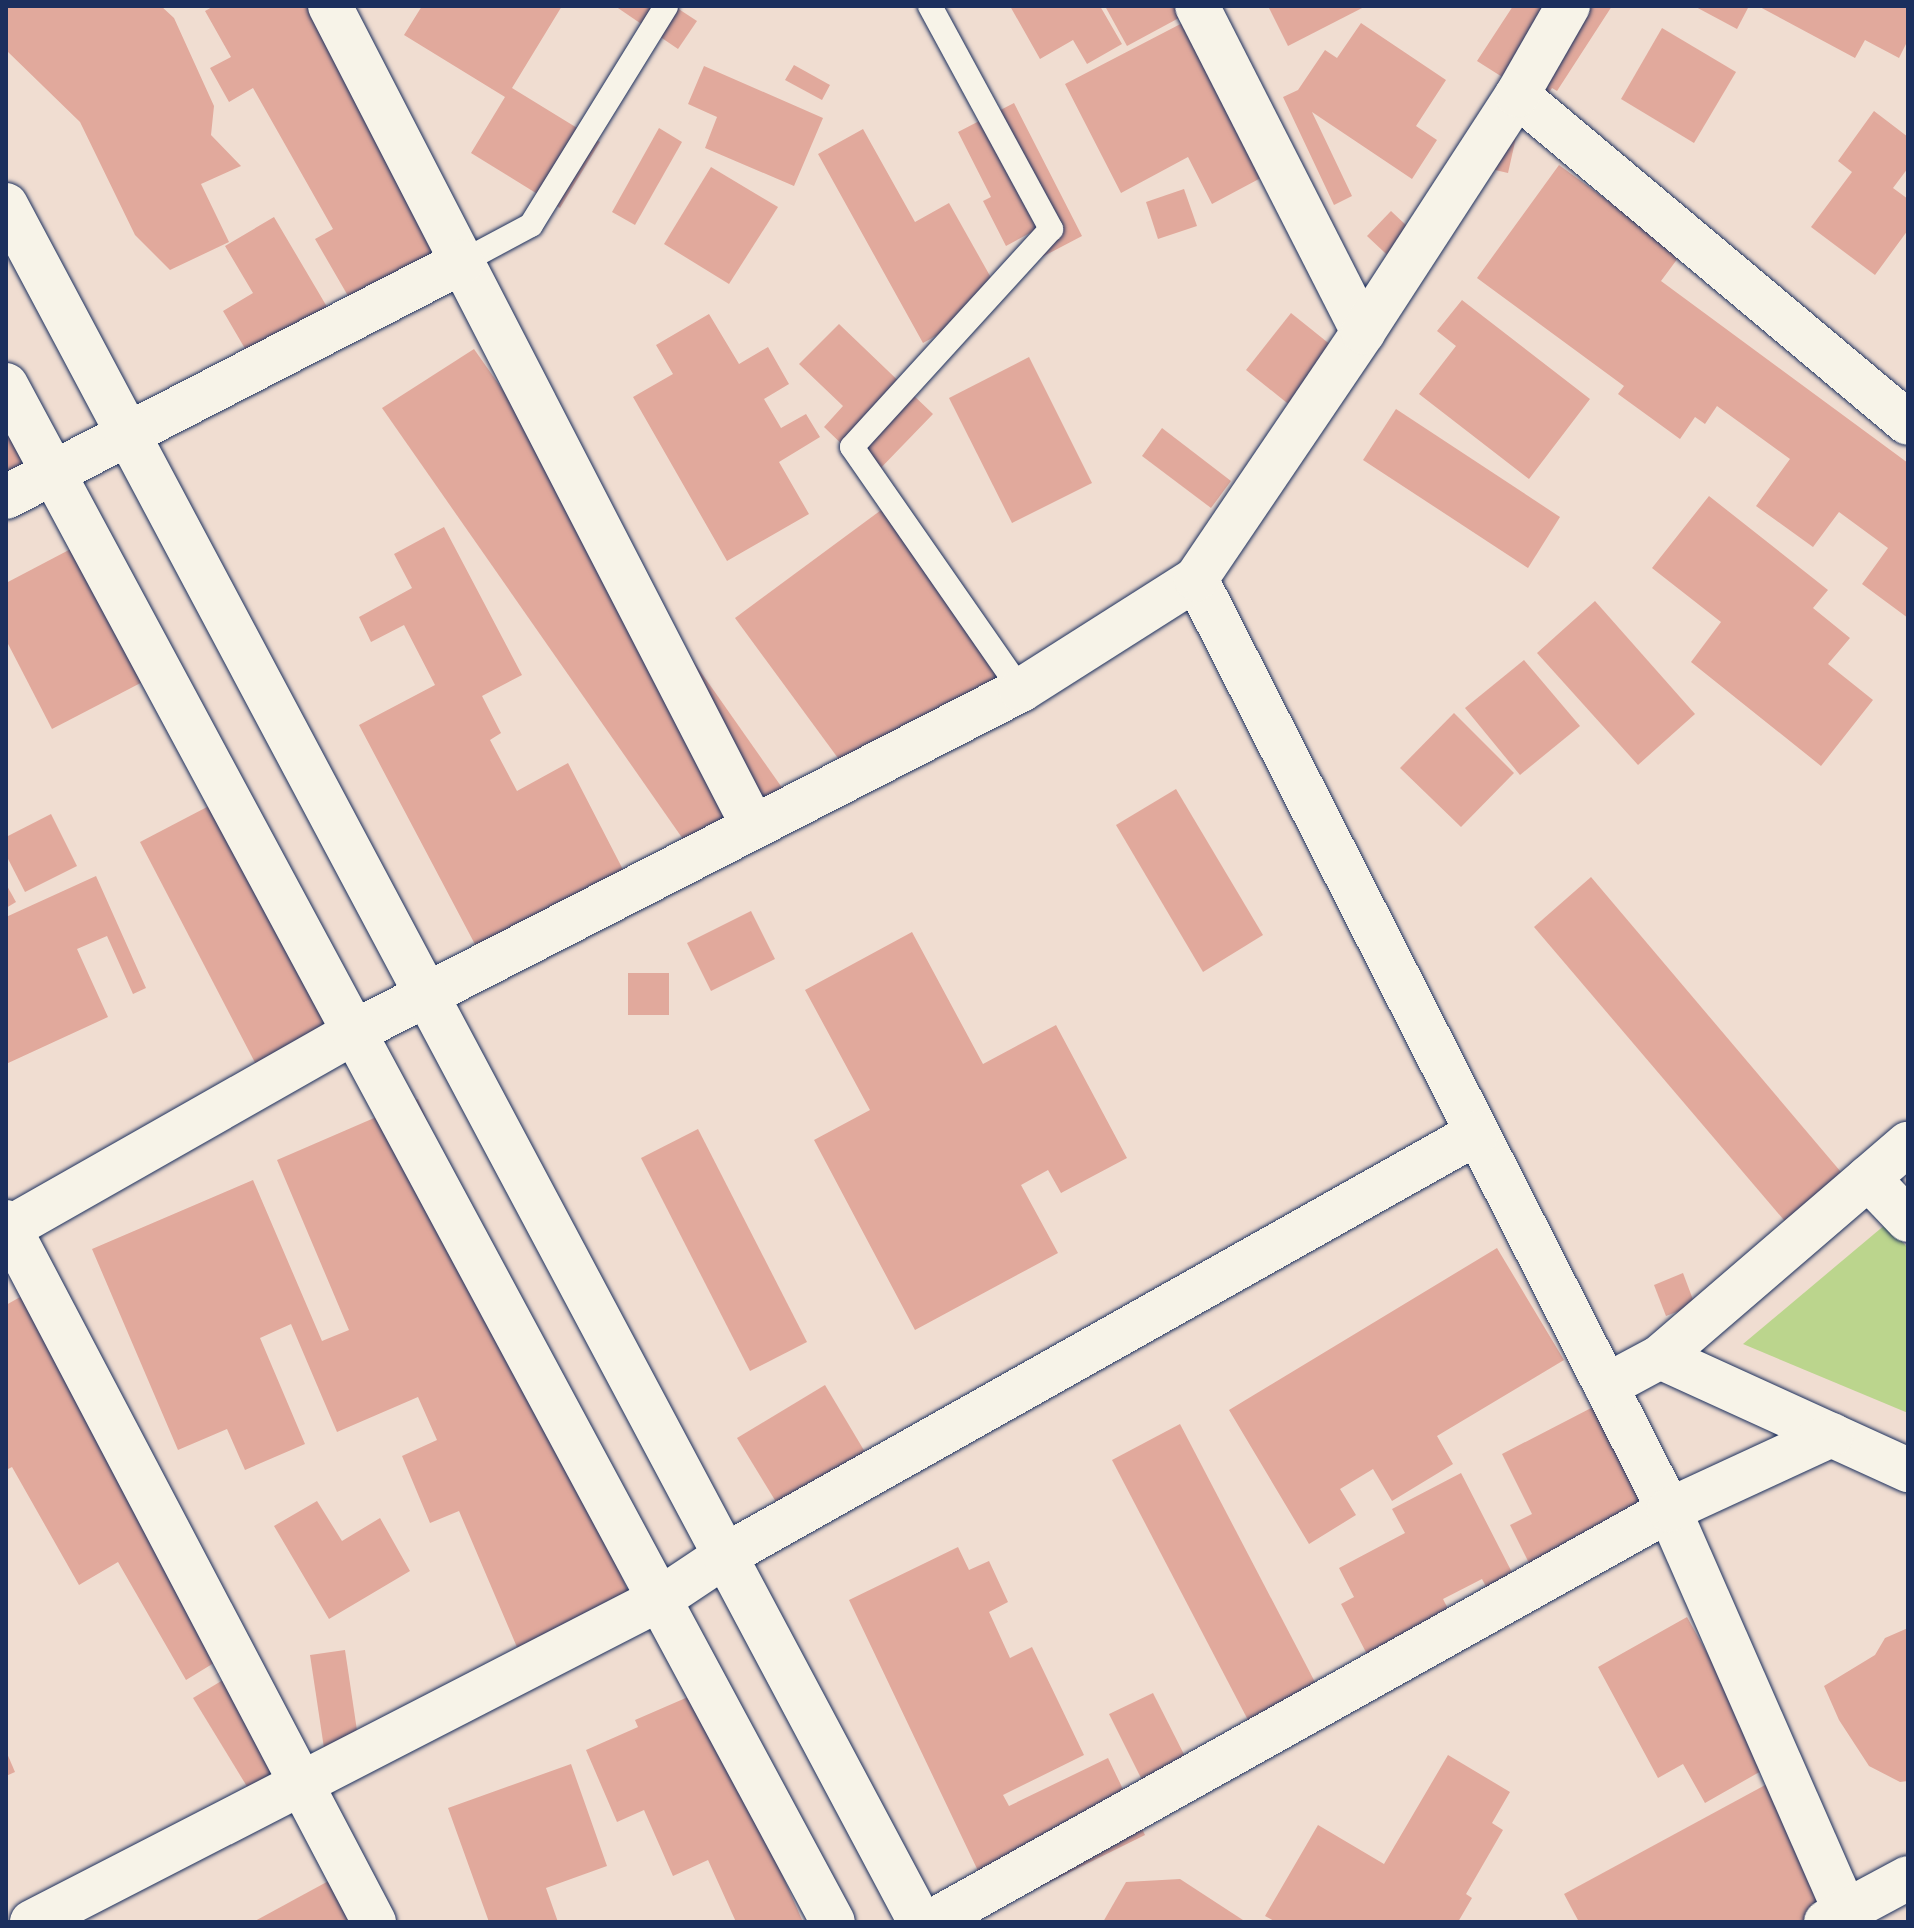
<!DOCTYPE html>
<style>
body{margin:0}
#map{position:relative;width:1914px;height:1928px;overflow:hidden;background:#f0ddd1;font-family:Sriracha,sans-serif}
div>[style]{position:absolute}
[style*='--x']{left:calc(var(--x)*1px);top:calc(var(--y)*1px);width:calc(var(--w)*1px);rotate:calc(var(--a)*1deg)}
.green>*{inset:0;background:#bbd58d}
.building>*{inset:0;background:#e1a99c}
.roads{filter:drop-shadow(0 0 2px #1b2f5e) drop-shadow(0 0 2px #1b2f5e)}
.service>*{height:24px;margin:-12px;padding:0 12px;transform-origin:12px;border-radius:12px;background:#f7f3e8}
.minor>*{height:44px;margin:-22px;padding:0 22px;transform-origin:22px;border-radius:22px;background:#f7f3e8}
.secondary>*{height:44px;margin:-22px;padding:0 22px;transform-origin:22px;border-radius:22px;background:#f7f3e8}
span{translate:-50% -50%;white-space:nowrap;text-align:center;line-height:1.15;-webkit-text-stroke:6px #f7f3e8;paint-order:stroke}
.frame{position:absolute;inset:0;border:8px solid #1b2f5e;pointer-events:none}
</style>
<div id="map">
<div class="green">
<div style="clip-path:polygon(1886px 1224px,1908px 1248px,1908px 1413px,1743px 1344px)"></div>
</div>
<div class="building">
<div style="clip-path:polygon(6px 6px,161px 6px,174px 18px,214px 106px,211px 135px,241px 166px,201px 184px,229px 242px,170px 270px,135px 235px,80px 122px,6px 50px)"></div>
<div style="clip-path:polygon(214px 6px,324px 6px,468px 259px,362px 320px,315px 239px,333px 229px,253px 88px,229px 102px,210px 68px,231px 57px,205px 11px)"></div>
<div style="clip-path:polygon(422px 6px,562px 6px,512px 88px,600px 142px,560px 208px,471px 153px,505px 97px,404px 35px)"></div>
<div style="clip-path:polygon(615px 6px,674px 6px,697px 21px,678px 49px)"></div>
<div style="clip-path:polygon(1010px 6px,1100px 6px,1122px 44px,1087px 64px,1073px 40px,1040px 59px)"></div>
<div style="clip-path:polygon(1105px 6px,1186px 6px,1190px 12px,1127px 46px)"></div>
<div style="clip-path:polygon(1268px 6px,1366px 6px,1288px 46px)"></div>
<div style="clip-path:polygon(1513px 6px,1612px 6px,1557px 91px,1552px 88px,1533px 117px,1507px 80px,1477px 61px)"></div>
<div style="clip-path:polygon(1694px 6px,1749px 6px,1737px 29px)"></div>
<div style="clip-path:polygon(1758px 6px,1908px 6px,1908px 40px,1899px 58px,1865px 40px,1855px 58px)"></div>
<div style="clip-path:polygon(1192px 18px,1272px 172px,1212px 204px,1188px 157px,1121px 193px,1065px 84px)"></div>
<div style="clip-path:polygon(1361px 23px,1446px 80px,1416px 126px,1437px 140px,1412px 179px,1312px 112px,1352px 196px,1334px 205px,1283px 97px,1298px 90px,1325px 50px,1337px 58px)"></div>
<div style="clip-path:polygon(1662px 28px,1736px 72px,1694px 143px,1621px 99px)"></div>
<div style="clip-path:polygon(794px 65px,830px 85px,822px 100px,785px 80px)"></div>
<div style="clip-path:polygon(704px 66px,823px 118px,794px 186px,705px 148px,717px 117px,688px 104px)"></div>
<div style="clip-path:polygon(1014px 103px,1082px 236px,1042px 257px,1030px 233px,1006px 246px,983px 201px,991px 197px,958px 132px)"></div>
<div style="clip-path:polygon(1874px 111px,1908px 137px,1908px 168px,1893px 188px,1908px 199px,1908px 230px,1875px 275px,1811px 227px,1852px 172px,1838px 161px)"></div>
<div style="clip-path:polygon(659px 128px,682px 142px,635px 225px,612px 212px)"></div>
<div style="clip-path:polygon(863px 129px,915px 222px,949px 203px,1003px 299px,923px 343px,818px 154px)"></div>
<div style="clip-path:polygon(1517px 133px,1508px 173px,1482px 167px)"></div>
<div style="clip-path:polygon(1559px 165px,1681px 254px,1661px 281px,1908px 463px,1908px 618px,1862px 584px,1888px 548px,1839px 512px,1813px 547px,1756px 506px,1790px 459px,1717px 406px,1705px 424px,1695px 417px,1680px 439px,1618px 394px,1624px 386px,1477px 278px)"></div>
<div style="clip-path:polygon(711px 167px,778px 207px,729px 284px,664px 244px)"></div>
<div style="clip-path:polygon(1184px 189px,1197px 226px,1158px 239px,1146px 202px)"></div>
<div style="clip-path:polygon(1391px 211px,1424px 242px,1400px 267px,1367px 236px)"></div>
<div style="clip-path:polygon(274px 217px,333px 317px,254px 364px,223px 311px,253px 293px,225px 246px)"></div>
<div style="clip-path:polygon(1462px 300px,1590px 399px,1529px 479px,1419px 394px,1456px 346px,1437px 331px)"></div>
<div style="clip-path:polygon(1291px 313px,1352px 362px,1307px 419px,1246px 370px)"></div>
<div style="clip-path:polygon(709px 314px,739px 364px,768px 347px,789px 384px,764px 399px,781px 428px,806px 414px,820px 437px,779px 462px,809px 514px,727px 561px,633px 397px,673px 374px,656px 345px)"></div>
<div style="clip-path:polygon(839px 324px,933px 414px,874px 475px,824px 427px,843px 406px,799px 364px)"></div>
<div style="clip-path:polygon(474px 349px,790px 799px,699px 862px,382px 408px)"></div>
<div style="clip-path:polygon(1029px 357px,1092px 483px,1012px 523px,949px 398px)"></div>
<div style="clip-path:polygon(6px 388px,42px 456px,6px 475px)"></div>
<div style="clip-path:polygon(1396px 409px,1560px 517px,1528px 568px,1363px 460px)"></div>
<div style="clip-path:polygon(1162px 428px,1231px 481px,1211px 508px,1142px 456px)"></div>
<div style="clip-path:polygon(1709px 496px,1828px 590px,1813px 608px,1850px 638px,1828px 664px,1873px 700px,1821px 766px,1691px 662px,1721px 622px,1652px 568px)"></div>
<div style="clip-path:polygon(892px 502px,1020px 675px,846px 769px,735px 618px)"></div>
<div style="clip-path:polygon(444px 527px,522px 675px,482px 696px,501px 733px,490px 740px,517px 791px,568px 763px,633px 889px,487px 967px,359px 725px,435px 685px,404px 625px,371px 642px,359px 617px,412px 588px,394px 554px)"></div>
<div style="clip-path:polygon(86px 541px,156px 675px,52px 729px,6px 640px,6px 583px)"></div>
<div style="clip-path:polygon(1595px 601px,1695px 714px,1638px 765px,1537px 653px)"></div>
<div style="clip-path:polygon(1524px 660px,1580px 726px,1520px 775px,1465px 708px)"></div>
<div style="clip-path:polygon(1454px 713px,1514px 773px,1461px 827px,1400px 768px)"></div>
<div style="clip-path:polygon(1176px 789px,1263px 935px,1203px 972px,1116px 825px)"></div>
<div style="clip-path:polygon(228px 796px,351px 1032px,263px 1078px,140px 842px)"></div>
<div style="clip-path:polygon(51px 814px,77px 866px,25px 892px,6px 855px,6px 837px)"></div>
<div style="clip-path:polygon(96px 876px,146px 988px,133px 994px,107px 936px,77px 949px,108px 1017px,6px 1064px,6px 917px)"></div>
<div style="clip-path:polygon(1591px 877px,1852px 1185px,1795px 1233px,1534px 927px)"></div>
<div style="clip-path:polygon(6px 884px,16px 902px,6px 908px)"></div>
<div style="clip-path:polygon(751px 911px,775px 959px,711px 991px,687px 943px)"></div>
<div style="clip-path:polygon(912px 932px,983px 1064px,1056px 1025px,1127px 1158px,1061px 1193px,1048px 1170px,1021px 1185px,1058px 1253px,915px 1330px,814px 1140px,870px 1110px,805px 990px)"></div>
<div style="clip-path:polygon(628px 973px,669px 973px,669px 1015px,628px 1015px)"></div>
<div style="clip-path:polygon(418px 1099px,636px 1610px,522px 1659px,459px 1511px,430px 1523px,402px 1456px,437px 1440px,418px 1397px,337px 1432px,291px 1324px,260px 1338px,305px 1444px,245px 1470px,227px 1429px,178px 1450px,92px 1249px,253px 1180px,322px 1341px,349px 1330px,277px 1160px)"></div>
<div style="clip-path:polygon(698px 1129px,807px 1342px,750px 1371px,641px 1158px)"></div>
<div style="clip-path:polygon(1497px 1248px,1564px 1360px,1437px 1436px,1453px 1464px,1392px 1501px,1373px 1469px,1340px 1489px,1356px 1515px,1309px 1544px,1229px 1410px)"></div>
<div style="clip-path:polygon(1683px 1273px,1695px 1305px,1666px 1316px,1654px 1285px)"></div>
<div style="clip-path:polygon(22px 1296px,227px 1655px,186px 1680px,118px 1562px,79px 1585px,12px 1467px,6px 1470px,6px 1305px)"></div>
<div style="clip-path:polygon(825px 1385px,868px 1457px,781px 1510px,737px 1438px)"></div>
<div style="clip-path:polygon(1595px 1406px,1662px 1537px,1546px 1597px,1510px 1525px,1532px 1514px,1502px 1454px)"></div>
<div style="clip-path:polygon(1180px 1424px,1328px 1707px,1260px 1743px,1112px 1460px)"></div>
<div style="clip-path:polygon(1461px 1473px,1519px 1586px,1493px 1600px,1482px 1579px,1443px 1599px,1468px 1648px,1386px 1691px,1341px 1604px,1354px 1597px,1339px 1568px,1405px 1533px,1392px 1509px)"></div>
<div style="clip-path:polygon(317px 1501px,342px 1541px,380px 1518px,410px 1571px,329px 1619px,274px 1526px)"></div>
<div style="clip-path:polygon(958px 1547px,969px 1570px,989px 1561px,1008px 1602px,989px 1612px,1010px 1658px,1032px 1647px,1084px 1755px,1003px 1795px,1009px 1806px,1108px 1758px,1145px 1835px,1012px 1901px,980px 1875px,849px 1600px)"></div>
<div style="clip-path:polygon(1687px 1617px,1770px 1766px,1705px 1803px,1683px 1764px,1658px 1778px,1598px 1667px)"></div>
<div style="clip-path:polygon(1908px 1628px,1908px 1781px,1900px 1782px,1869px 1766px,1839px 1720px,1824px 1686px,1875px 1655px,1885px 1638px)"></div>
<div style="clip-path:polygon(345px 1650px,359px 1744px,324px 1748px,310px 1655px)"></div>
<div style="clip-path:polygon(223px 1680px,284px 1780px,254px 1798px,193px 1698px)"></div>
<div style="clip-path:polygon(711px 1687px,766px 1838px,803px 1922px,736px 1922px,708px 1860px,673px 1876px,644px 1810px,617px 1822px,586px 1750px,638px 1727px,635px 1720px)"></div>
<div style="clip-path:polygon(1153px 1693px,1201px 1788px,1157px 1810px,1109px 1714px)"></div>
<div style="clip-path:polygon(6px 1751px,15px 1772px,6px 1776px)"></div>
<div style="clip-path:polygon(1448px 1755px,1510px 1792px,1492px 1823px,1503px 1830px,1466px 1894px,1472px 1898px,1458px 1922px,1276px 1922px,1265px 1916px,1318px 1825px,1384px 1864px)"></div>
<div style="clip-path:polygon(571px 1764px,607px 1866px,546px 1888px,558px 1922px,489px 1922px,448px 1808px)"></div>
<div style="clip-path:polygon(1780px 1777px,1833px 1922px,1579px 1922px,1564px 1894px)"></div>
<div style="clip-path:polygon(334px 1878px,358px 1922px,253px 1922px)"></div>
<div style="clip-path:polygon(1180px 1879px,1246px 1922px,1103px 1922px,1126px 1882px)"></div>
</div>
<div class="roads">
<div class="service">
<div style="--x:930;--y:6;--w:254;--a:61.5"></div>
<div style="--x:1051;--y:229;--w:295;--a:132.4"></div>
<div style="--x:852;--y:447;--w:296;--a:55.2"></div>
<div style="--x:462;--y:262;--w:78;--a:-28.2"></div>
<div style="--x:531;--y:225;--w:257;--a:-58.3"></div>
</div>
<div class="minor">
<div style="--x:330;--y:6;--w:923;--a:62.71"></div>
<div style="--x:1197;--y:6;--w:366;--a:63"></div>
<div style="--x:1517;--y:95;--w:510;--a:39.99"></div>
<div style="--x:6;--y:497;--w:513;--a:-27.26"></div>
<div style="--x:1196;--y:579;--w:1044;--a:63.07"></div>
<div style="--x:1669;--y:1510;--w:450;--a:66.3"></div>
<div style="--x:1868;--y:1178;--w:58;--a:46.4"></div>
<div style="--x:6;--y:1222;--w:791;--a:62.27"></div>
<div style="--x:6;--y:1230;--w:400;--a:-29.6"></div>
<div style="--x:354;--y:1032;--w:750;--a:-27.15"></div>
<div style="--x:1021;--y:690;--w:207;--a:-32.4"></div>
<div style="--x:1196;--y:579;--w:298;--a:-55.9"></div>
<div style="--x:1363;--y:332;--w:283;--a:-57"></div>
<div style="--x:1517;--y:95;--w:103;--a:-60.2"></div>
<div style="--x:1660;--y:1357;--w:273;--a:24.5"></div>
<div style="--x:1606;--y:1386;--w:61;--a:-28.2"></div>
<div style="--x:1660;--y:1357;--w:327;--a:-40.7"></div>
<div style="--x:32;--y:1922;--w:706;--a:-27.22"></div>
<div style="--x:660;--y:1599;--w:79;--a:-33.7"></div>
<div style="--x:726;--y:1555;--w:861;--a:-29.33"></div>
<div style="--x:931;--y:1922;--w:845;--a:-29.17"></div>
<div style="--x:1669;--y:1510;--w:179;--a:-24.8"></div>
<div style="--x:1826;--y:1922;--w:93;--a:-28.2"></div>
</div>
<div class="secondary">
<div style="--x:6;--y:205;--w:1945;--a:61.97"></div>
<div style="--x:6;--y:385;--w:1745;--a:61.72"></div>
</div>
</div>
<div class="frame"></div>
</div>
